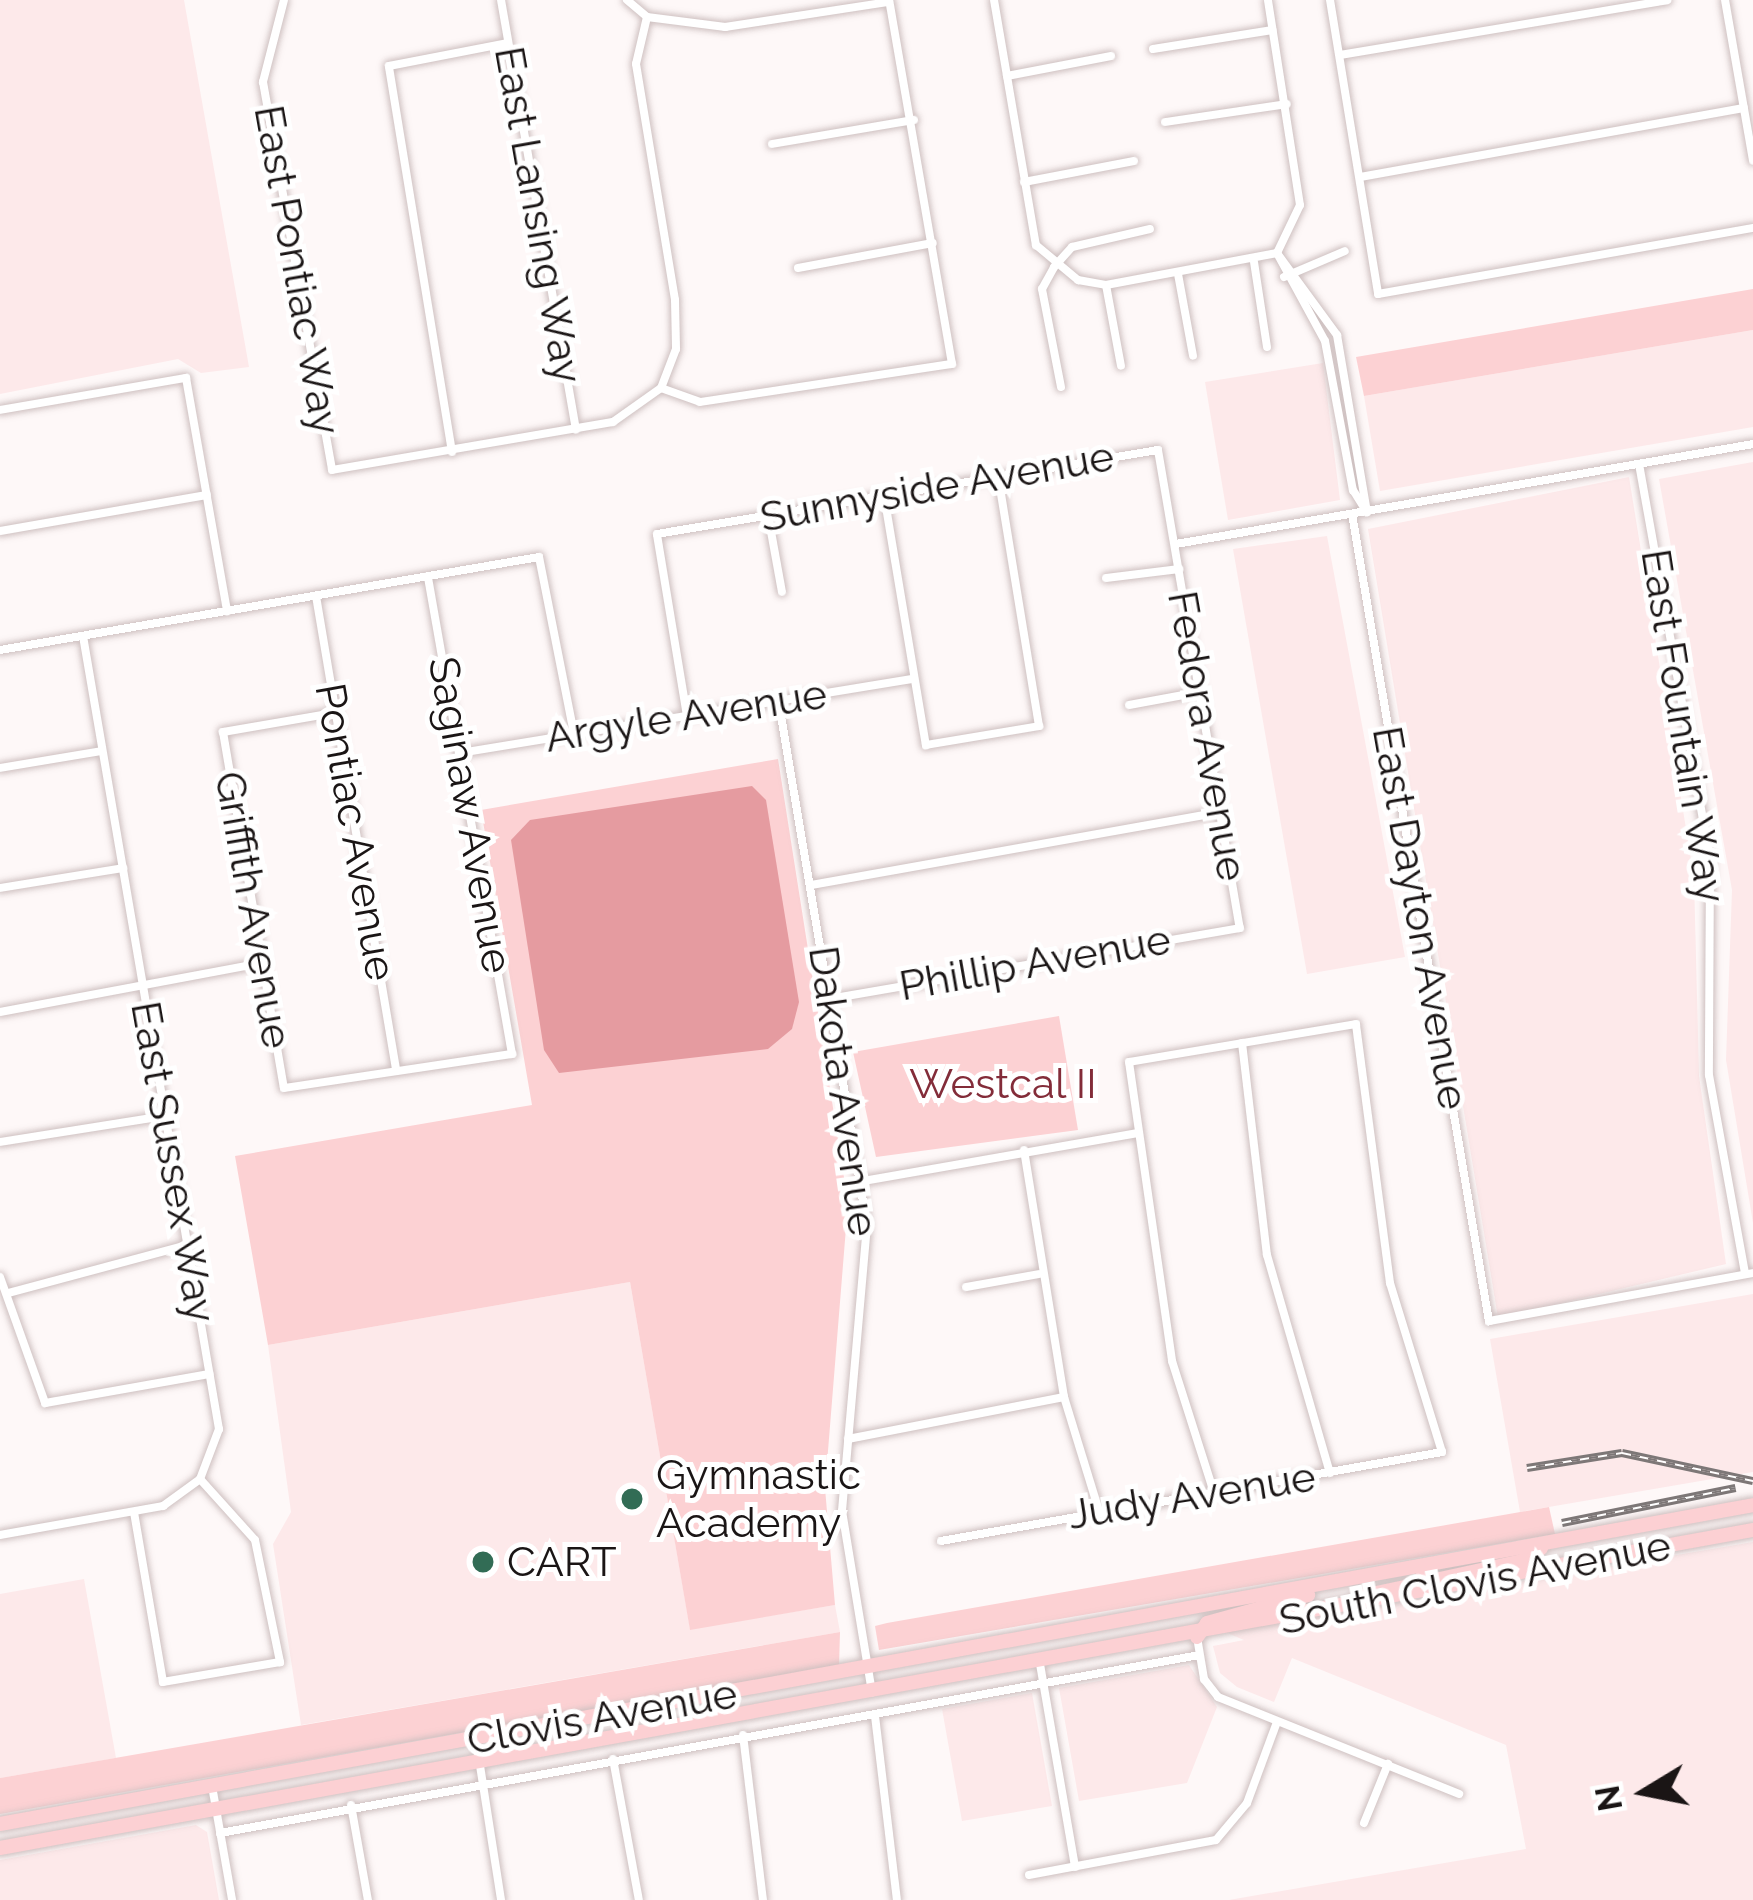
<!DOCTYPE html>
<style>
body{margin:0}
#map{position:relative;width:1753px;height:1900px;overflow:hidden;background:#fef8f8;font-family:Raleway,sans-serif}
div>[style]{position:absolute}
[style*='--x']{left:calc(var(--x)*1px);top:calc(var(--y)*1px);width:calc(var(--w)*1px);rotate:calc(var(--a)*1deg)}
.built>*{inset:0;background:#fde9ea}
.green>*{inset:0;background:#fcd1d3}
.water>*{inset:0;background:#e59ba0}
.roads{filter:drop-shadow(0 0 3px #cec0c0) drop-shadow(0 0 3px #cec0c0)}
.street>*{height:8px;margin:-4px;padding:0 4px;transform-origin:4px;border-radius:4px;background:#fff}
.primary>*{height:14px;margin:-7px;padding:0 7px;transform-origin:7px;border-radius:7px;background:#fcd0d3}
.rail>*{height:8px;margin-top:-4px;transform-origin:0;background:repeating-linear-gradient(90deg,#fff 0 9px,#7d7777 0 18px);box-sizing:border-box;border-block:3px solid #7d7777}
.dots>*{width:33px;height:33px;translate:-50% -50%;box-sizing:border-box;border:6px solid #fff;border-radius:50%}
span{translate:-50% -50%;white-space:nowrap;text-align:center;line-height:1.15;-webkit-text-stroke:10px #fff;paint-order:stroke}
.street-label{font-size:42px;color:#1a1515}
.park-label{font-size:42px;color:#832c39}
.poi-label{font-size:42px;color:#1a1515}
.left{translate:0 -50%;text-align:left}
.north{position:absolute;left:1585px;top:1732px;width:120px;height:120px;-webkit-text-stroke:9px #fff;paint-order:stroke;rotate:260deg;font-size:33px;font-weight:700;line-height:48px;text-align:center;color:#1a1515}
.north::after{content:'';display:block;margin:auto;width:42px;height:54px;background:#1a1515;clip-path:polygon(50% 0,100% 100%,50% 72%,0 100%)}
</style>
<div id="map">
<div class="built">
<div style="clip-path:polygon(0 0,184px 0,249px 367px,201px 373px,178px 359px,0 394px)"></div>
<div style="clip-path:polygon(1753px 330px,1753px 427px,1380px 491px,1364px 396px)"></div>
<div style="clip-path:polygon(1323px 363px,1340px 500px,1228px 520px,1205px 382px)"></div>
<div style="clip-path:polygon(1753px 462px,1753px 1223px,1726px 1060px,1732px 890px,1659px 479px)"></div>
<div style="clip-path:polygon(1629px 477px,1694px 878px,1699px 1076px,1726px 1264px,1498px 1318px,1368px 529px)"></div>
<div style="clip-path:polygon(1327px 536px,1405px 957px,1307px 974px,1233px 549px)"></div>
<div style="clip-path:polygon(630px 1282px,690px 1629px,835px 1605px,840px 1632px,301px 1725px,273px 1544px,291px 1512px,268px 1345px)"></div>
<div style="clip-path:polygon(1753px 1294px,1753px 1472px,1520px 1512px,1490px 1339px)"></div>
<div style="clip-path:polygon(1753px 1542px,1753px 1900px,1229px 1900px,1526px 1849px,1506px 1745px,1292px 1658px,1274px 1702px,1237px 1687px,1220px 1673px,1213px 1646px,1244px 1640px,1225px 1632px)"></div>
<div style="clip-path:polygon(84px 1579px,116px 1758px,0 1778px,0 1594px)"></div>
<div style="clip-path:polygon(1189px 1665px,1217px 1707px,1187px 1783px,1079px 1801px,1059px 1688px)"></div>
<div style="clip-path:polygon(1032px 1693px,1052px 1806px,962px 1821px,942px 1709px)"></div>
<div style="clip-path:polygon(196px 1825px,207px 1832px,219px 1900px,0 1900px,0 1860px)"></div>
</div>
<div class="green">
<div style="clip-path:polygon(1753px 289px,1753px 330px,1364px 396px,1356px 357px)"></div>
<div style="clip-path:polygon(778px 759px,848px 1203px,825px 1488px,835px 1605px,690px 1630px,630px 1282px,268px 1345px,235px 1156px,532px 1105px,481px 810px)"></div>
<div style="clip-path:polygon(1059px 1016px,1078px 1130px,876px 1157px,853px 1052px)"></div>
<div style="clip-path:polygon(1549px 1507px,1555px 1534px,879px 1650px,875px 1626px,887px 1623px)"></div>
<div style="clip-path:polygon(840px 1632px,839px 1666px,0 1814px,0 1778px)"></div>
</div>
<div class="water">
<div style="clip-path:polygon(752px 786px,766px 800px,799px 1002px,792px 1029px,768px 1049px,559px 1073px,544px 1050px,511px 840px,530px 820px)"></div>
</div>
<div class="roads">
<div class="street">
<div style="--x:284;--y:0;--w:85;--a:104.4"></div>
<div style="--x:263;--y:82;--w:394;--a:79.9"></div>
<div style="--x:332;--y:470;--w:285;--a:-9.7"></div>
<div style="--x:613;--y:422;--w:59;--a:-35.3"></div>
<div style="--x:501;--y:0;--w:436;--a:80.1"></div>
<div style="--x:627;--y:0;--w:26;--a:40"></div>
<div style="--x:647;--y:17;--w:48;--a:103.2"></div>
<div style="--x:636;--y:64;--w:239;--a:80.6"></div>
<div style="--x:675;--y:300;--w:49;--a:88.8"></div>
<div style="--x:676;--y:349;--w:42;--a:111"></div>
<div style="--x:994;--y:0;--w:249;--a:80.3"></div>
<div style="--x:1036;--y:245;--w:55;--a:39.8"></div>
<div style="--x:1078;--y:280;--w:28;--a:10"></div>
<div style="--x:1106;--y:285;--w:174;--a:-10.6"></div>
<div style="--x:1277;--y:253;--w:53;--a:-64.4"></div>
<div style="--x:1300;--y:205;--w:207;--a:-98.9"></div>
<div style="--x:1330;--y:0;--w:298;--a:80.7"></div>
<div style="--x:1378;--y:294;--w:381;--a:-10"></div>
<div style="--x:1725;--y:0;--w:163;--a:80.1"></div>
<div style="--x:647;--y:17;--w:79;--a:7.3"></div>
<div style="--x:725;--y:27;--w:166;--a:-8.7"></div>
<div style="--x:1153;--y:49;--w:121;--a:-9"></div>
<div style="--x:1340;--y:55;--w:332;--a:-9.5"></div>
<div style="--x:1007;--y:76;--w:106;--a:-10.9"></div>
<div style="--x:1165;--y:122;--w:123;--a:-8.4"></div>
<div style="--x:772;--y:144;--w:144;--a:-9.6"></div>
<div style="--x:1360;--y:177;--w:390;--a:-10.2"></div>
<div style="--x:1024;--y:182;--w:112;--a:-10.8"></div>
<div style="--x:1277;--y:253;--w:102;--a:53.8"></div>
<div style="--x:1337;--y:335;--w:180;--a:80.4"></div>
<div style="--x:1277;--y:253;--w:100;--a:61.4"></div>
<div style="--x:1325;--y:341;--w:152;--a:79.4"></div>
<div style="--x:1353;--y:490;--w:25;--a:58"></div>
<div style="--x:1254;--y:262;--w:86;--a:81.3"></div>
<div style="--x:798;--y:268;--w:137;--a:-10.5"></div>
<div style="--x:1178;--y:274;--w:83;--a:79.6"></div>
<div style="--x:1284;--y:277;--w:66;--a:-23.1"></div>
<div style="--x:1106;--y:285;--w:82;--a:79.5"></div>
<div style="--x:1061;--y:387;--w:100;--a:-101"></div>
<div style="--x:1042;--y:289;--w:25;--a:-61"></div>
<div style="--x:1054;--y:267;--w:27;--a:-48"></div>
<div style="--x:1072;--y:247;--w:80;--a:-13"></div>
<div style="--x:661;--y:388;--w:41;--a:19.7"></div>
<div style="--x:700;--y:402;--w:255;--a:-8.6"></div>
<div style="--x:952;--y:364;--w:369;--a:-99.8"></div>
<div style="--x:0;--y:410;--w:189;--a:-9.8"></div>
<div style="--x:186;--y:378;--w:237;--a:80"></div>
<div style="--x:452;--y:452;--w:391;--a:-99.3"></div>
<div style="--x:389;--y:66;--w:120;--a:-11"></div>
<div style="--x:1639;--y:464;--w:400;--a:79.8"></div>
<div style="--x:1710;--y:858;--w:217;--a:90.3"></div>
<div style="--x:1709;--y:1075;--w:202;--a:79.7"></div>
<div style="--x:884;--y:495;--w:254;--a:80.5"></div>
<div style="--x:926;--y:745;--w:115;--a:-9.5"></div>
<div style="--x:1039;--y:726;--w:253;--a:-99.3"></div>
<div style="--x:1352;--y:514;--w:819;--a:80.37"></div>
<div style="--x:1489;--y:1321;--w:268;--a:-10.3"></div>
<div style="--x:768;--y:515;--w:78;--a:79.7"></div>
<div style="--x:0;--y:531;--w:210;--a:-9.9"></div>
<div style="--x:1176;--y:544;--w:586;--a:-9.83"></div>
<div style="--x:1106;--y:578;--w:74;--a:-7"></div>
<div style="--x:316;--y:596;--w:479;--a:80.4"></div>
<div style="--x:83;--y:636;--w:805;--a:80.27"></div>
<div style="--x:219;--y:1429;--w:53;--a:110.8"></div>
<div style="--x:200;--y:1479;--w:82;--a:48"></div>
<div style="--x:255;--y:1540;--w:125;--a:78.4"></div>
<div style="--x:280;--y:1662;--w:119;--a:170.3"></div>
<div style="--x:163;--y:1682;--w:171;--a:-99.7"></div>
<div style="--x:0;--y:650;--w:547;--a:-9.79"></div>
<div style="--x:539;--y:557;--w:179;--a:78.8"></div>
<div style="--x:779;--y:704;--w:528;--a:80.41"></div>
<div style="--x:867;--y:1225;--w:287;--a:95"></div>
<div style="--x:842;--y:1511;--w:184;--a:80.6"></div>
<div style="--x:1129;--y:705;--w:72;--a:-10.4"></div>
<div style="--x:333;--y:713;--w:112;--a:170.2"></div>
<div style="--x:223;--y:732;--w:361;--a:80.3"></div>
<div style="--x:284;--y:1088;--w:231;--a:-8.5"></div>
<div style="--x:512;--y:1054;--w:485;--a:-100"></div>
<div style="--x:687;--y:716;--w:184;--a:-99.4"></div>
<div style="--x:657;--y:534;--w:508;--a:-9.52"></div>
<div style="--x:1158;--y:450;--w:485;--a:80.3"></div>
<div style="--x:1240;--y:928;--w:416;--a:170.2"></div>
<div style="--x:460;--y:753;--w:457;--a:-9.3"></div>
<div style="--x:0;--y:768;--w:103;--a:-9.5"></div>
<div style="--x:811;--y:885;--w:414;--a:-10.1"></div>
<div style="--x:0;--y:888;--w:125;--a:-9.2"></div>
<div style="--x:0;--y:1012;--w:267;--a:-10.6"></div>
<div style="--x:1242;--y:1043;--w:213;--a:83.3"></div>
<div style="--x:1267;--y:1255;--w:227;--a:73.9"></div>
<div style="--x:0;--y:1142;--w:167;--a:-9"></div>
<div style="--x:1024;--y:1150;--w:250;--a:80.8"></div>
<div style="--x:1064;--y:1397;--w:119;--a:72.9"></div>
<div style="--x:863;--y:1181;--w:278;--a:-9.9"></div>
<div style="--x:0;--y:1277;--w:134;--a:70.3"></div>
<div style="--x:45;--y:1403;--w:167;--a:-10"></div>
<div style="--x:966;--y:1287;--w:74;--a:-10.1"></div>
<div style="--x:8;--y:1293;--w:185;--a:-15"></div>
<div style="--x:848;--y:1439;--w:220;--a:-11"></div>
<div style="--x:0;--y:1535;--w:166;--a:-10.1"></div>
<div style="--x:163;--y:1506;--w:46;--a:-36.1"></div>
<div style="--x:941;--y:1541;--w:509;--a:-10.07"></div>
<div style="--x:1442;--y:1452;--w:177;--a:-107.1"></div>
<div style="--x:1390;--y:1283;--w:261;--a:-97.5"></div>
<div style="--x:1356;--y:1024;--w:230;--a:170.5"></div>
<div style="--x:1129;--y:1062;--w:302;--a:81.8"></div>
<div style="--x:1172;--y:1361;--w:139;--a:72.3"></div>
<div style="--x:1197;--y:1637;--w:43;--a:80.5"></div>
<div style="--x:1204;--y:1679;--w:23;--a:52"></div>
<div style="--x:1218;--y:1697;--w:260;--a:21.9"></div>
<div style="--x:1040;--y:1664;--w:206;--a:80.2"></div>
<div style="--x:875;--y:1716;--w:185;--a:83.2"></div>
<div style="--x:743;--y:1735;--w:166;--a:83.1"></div>
<div style="--x:476;--y:1740;--w:162;--a:81.1"></div>
<div style="--x:613;--y:1759;--w:143;--a:79.6"></div>
<div style="--x:212;--y:1786;--w:116;--a:80"></div>
<div style="--x:351;--y:1805;--w:97;--a:79.9"></div>
<div style="--x:1364;--y:1823;--w:64;--a:-67.9"></div>
<div style="--x:220;--y:1833;--w:995;--a:-10.3"></div>
<div style="--x:1029;--y:1875;--w:190;--a:-10.6"></div>
<div style="--x:1216;--y:1840;--w:48;--a:-50"></div>
<div style="--x:1247;--y:1803;--w:86;--a:-69.7"></div>
</div>
<div class="primary">
<div style="--x:1429;--y:1592;--w:13;--a:-63"></div>
<div style="--x:1435;--y:1580;--w:89;--a:-12.3"></div>
<div style="--x:1522;--y:1561;--w:23;--a:-34"></div>
<div style="--x:1357;--y:1597;--w:63;--a:-11.8"></div>
<div style="--x:1419;--y:1584;--w:17;--a:-66"></div>
<div style="--x:1197;--y:1637;--w:17;--a:-54"></div>
<div style="--x:1207;--y:1623;--w:105;--a:-15.5"></div>
<div style="--x:0;--y:1824;--w:1782;--a:-10.31"></div>
<div style="--x:0;--y:1848;--w:1782;--a:-10.28"></div>
</div>
</div>
<div class="rail">
<div style="--x:1527;--y:1468;--w:96;--a:-9"></div>
<div style="--x:1622;--y:1453;--w:134;--a:12.1"></div>
<div style="--x:1562;--y:1523;--w:177;--a:-11.4"></div>
</div>
<div class="dots">
<div style="left:632px;top:1499px;background:#326c55"></div>
<div style="left:483px;top:1562px;background:#326c55"></div>
</div>
<div class="street-label">
<span style="left:538px;top:215px;rotate:80deg">East Lansing Way</span>
<span style="left:297px;top:270px;rotate:80deg">East Pontiac Way</span>
<span style="left:937px;top:487px;rotate:-10deg">Sunnyside Avenue</span>
<span style="left:686px;top:716px;rotate:-9deg">Argyle Avenue</span>
<span style="left:1683px;top:726px;rotate:81deg">East Fountain Way</span>
<span style="left:1207px;top:736px;rotate:80deg">Fedora Avenue</span>
<span style="left:470px;top:815px;rotate:80deg">Saginaw Avenue</span>
<span style="left:355px;top:832px;rotate:80deg">Pontiac Avenue</span>
<span style="left:253px;top:910px;rotate:80deg">Griffith Avenue</span>
<span style="left:1420px;top:918px;rotate:80deg">East Dayton Avenue</span>
<span style="left:1035px;top:963px;rotate:-10deg">Phillip Avenue</span>
<span style="left:843px;top:1091px;rotate:82deg">Dakota Avenue</span>
<span style="left:173px;top:1162px;rotate:80deg">East Sussex Way</span>
<span style="left:1192px;top:1496px;rotate:-9deg">Judy Avenue</span>
<span style="left:1475px;top:1583px;rotate:-11deg">South Clovis Avenue</span>
<span style="left:602px;top:1717px;rotate:-10deg">Clovis Avenue</span>
</div>
<div class="park-label">
<span style="left:1003px;top:1084px">Westcal II</span>
</div>
<div class="poi-label">
<span class="left" style="left:656px;top:1499px">Gymnastic<br>Academy</span>
<span class="left" style="left:507px;top:1562px">CART</span>
</div>
<div class="north">N</div>
</div>
